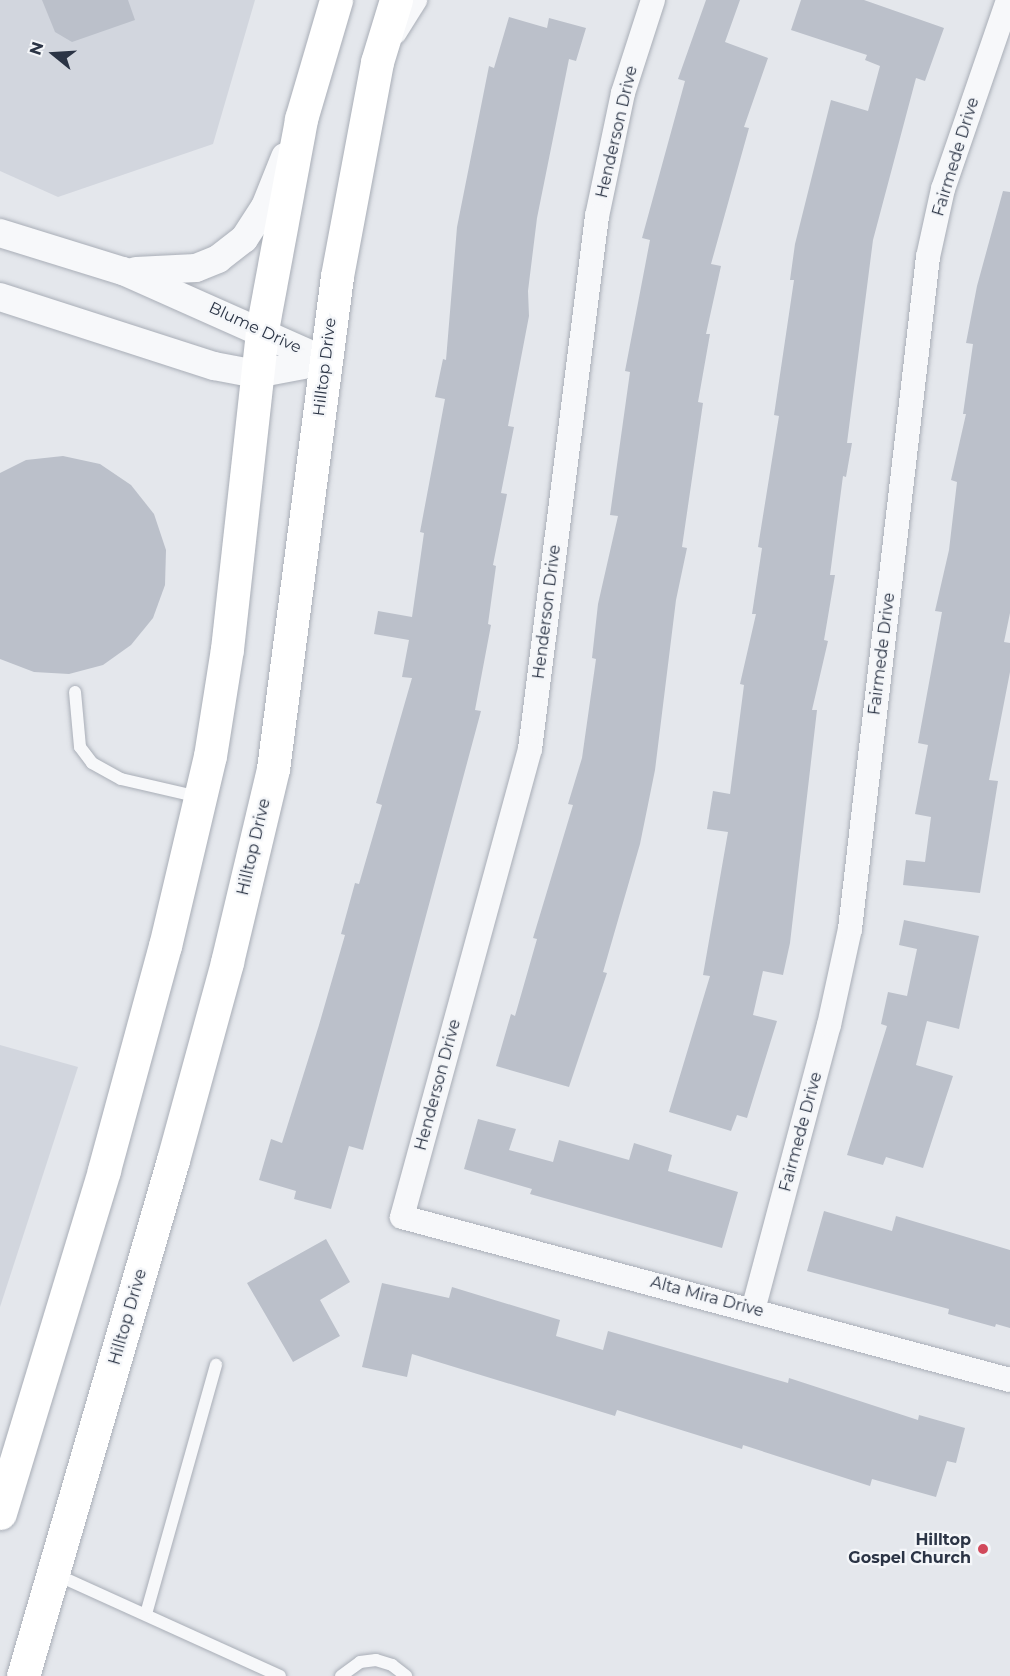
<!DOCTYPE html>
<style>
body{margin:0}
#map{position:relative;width:1010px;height:1676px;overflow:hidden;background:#e4e7ec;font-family:Montserrat,sans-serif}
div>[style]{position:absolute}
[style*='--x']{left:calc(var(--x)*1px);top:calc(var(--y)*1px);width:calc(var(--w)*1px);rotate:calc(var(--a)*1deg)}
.built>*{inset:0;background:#d2d6de}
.building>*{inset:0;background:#bbc0ca}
.roads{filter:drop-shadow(0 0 2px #a9aeb7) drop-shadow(0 0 2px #a9aeb7)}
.service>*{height:12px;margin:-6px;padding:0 6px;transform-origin:6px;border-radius:6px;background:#f7f8fa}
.minor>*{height:24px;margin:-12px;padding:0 12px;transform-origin:12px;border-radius:12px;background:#f7f8fa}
.tertiary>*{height:28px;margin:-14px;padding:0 14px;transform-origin:14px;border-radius:14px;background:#f7f8fa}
.secondary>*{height:33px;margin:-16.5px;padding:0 16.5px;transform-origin:16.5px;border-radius:16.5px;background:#fff}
.dots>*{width:16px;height:16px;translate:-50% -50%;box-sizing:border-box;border:3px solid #f4f6f9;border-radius:50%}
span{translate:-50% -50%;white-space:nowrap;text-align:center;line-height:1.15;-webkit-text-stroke:4.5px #f4f6f9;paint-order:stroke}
.street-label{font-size:16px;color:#2b3445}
.poi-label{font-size:16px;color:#2b3445;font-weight:700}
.right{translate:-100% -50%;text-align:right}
.north{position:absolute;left:24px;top:24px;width:60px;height:60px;-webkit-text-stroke:4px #f4f6f9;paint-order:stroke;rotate:288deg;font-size:16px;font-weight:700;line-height:24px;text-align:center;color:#2b3445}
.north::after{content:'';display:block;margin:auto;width:21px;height:27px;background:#2b3445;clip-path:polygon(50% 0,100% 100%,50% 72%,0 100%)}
</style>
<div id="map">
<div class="built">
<div style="clip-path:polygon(0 0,255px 0,213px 144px,58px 197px,0 171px)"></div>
<div style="clip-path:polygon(0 1045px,78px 1067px,0 1307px)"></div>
</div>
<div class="building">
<div style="clip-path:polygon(42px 0,128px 0,135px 20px,72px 42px,55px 32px)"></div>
<div style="clip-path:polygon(706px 0,740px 0,725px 42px,768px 58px,744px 127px,749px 128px,711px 264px,721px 266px,706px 334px,710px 334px,698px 402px,703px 403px,682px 547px,687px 548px,676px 600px,655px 770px,640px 844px,603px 972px,607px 973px,569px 1087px,496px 1066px,511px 1014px,515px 1016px,537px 939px,533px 938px,573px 805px,568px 804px,582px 758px,596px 659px,592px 658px,598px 604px,618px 516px,610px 515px,630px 372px,625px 371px,650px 240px,642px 238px,685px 81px,678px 79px)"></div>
<div style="clip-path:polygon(801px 0,864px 0,944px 28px,925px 81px,916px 78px,873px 240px,847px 443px,852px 443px,846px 477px,843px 476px,830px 575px,835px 575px,824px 640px,828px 641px,812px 710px,817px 710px,790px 943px,783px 975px,763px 971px,753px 1015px,777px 1021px,747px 1118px,737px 1115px,731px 1131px,669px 1112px,710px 976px,703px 975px,728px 832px,707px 829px,713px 791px,730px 794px,744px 685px,740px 684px,756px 614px,752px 614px,762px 548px,758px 547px,779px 416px,774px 415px,794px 280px,790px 280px,795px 244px,831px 100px,868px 111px,880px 66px,865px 60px,867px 55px,791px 30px)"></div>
<div style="clip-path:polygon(509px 17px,547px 28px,549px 18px,586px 28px,576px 61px,569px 59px,537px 218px,528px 291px,529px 316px,508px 426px,514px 427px,501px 493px,507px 494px,493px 565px,496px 566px,488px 624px,491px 625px,475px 710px,481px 711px,363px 1150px,349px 1146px,331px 1209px,294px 1199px,296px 1191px,259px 1180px,271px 1139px,282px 1143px,319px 1025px,345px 935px,341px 934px,355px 883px,359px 884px,382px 805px,376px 803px,412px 678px,402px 677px,409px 640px,374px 634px,378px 611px,412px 617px,424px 533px,420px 532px,445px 399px,435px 397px,443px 359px,446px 360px,457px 227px,489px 66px,494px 68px)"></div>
<div style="clip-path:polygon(1003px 191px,1010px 192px,1010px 613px,1004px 642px,1010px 643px,1010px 672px,989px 780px,998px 781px,980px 893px,903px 885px,906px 860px,925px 862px,931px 817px,915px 814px,928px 745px,918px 743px,942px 612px,935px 611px,949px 550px,957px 482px,951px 480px,966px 414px,963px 414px,973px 344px,966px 343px,977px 286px)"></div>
<div style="clip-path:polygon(63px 456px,100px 464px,131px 485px,154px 514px,166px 550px,165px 585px,153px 618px,131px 645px,103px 665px,69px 674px,34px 672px,0 659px,0 473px,26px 460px)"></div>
<div style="clip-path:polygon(904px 920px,979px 936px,959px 1029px,927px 1021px,916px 1065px,953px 1076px,923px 1168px,886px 1157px,883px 1165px,847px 1155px,887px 1026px,881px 1024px,888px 992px,907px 996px,917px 949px,899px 945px)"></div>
<div style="clip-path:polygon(478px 1119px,516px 1129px,509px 1150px,553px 1162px,559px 1140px,629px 1160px,634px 1143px,672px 1155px,668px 1171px,738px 1192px,722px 1248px,530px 1194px,532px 1189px,464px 1169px)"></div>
<div style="clip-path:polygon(824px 1211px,892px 1231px,896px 1216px,1010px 1250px,1010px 1328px,996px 1324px,995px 1327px,948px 1314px,949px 1309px,807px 1271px)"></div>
<div style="clip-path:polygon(326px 1239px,350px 1282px,320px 1300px,340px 1336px,293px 1362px,247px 1283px)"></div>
<div style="clip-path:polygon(382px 1283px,449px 1298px,452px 1287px,560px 1320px,556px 1336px,603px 1350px,608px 1331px,788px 1383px,789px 1378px,918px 1420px,919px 1415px,965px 1428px,956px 1463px,947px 1461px,936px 1497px,872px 1479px,870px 1486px,743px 1445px,742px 1449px,617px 1410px,615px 1416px,412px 1354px,407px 1377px,362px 1367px)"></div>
</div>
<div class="roads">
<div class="service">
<div style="--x:75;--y:692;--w:55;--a:84.8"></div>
<div style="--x:80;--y:747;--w:20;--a:53"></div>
<div style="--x:92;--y:763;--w:33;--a:29"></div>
<div style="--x:121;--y:779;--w:80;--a:13"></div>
<div style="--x:55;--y:1574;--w:247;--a:24.4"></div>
<div style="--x:146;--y:1614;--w:259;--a:-74.3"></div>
<div style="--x:341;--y:1676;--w:24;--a:-36"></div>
<div style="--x:360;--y:1662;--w:16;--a:-7"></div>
<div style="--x:376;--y:1660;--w:17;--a:17"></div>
<div style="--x:392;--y:1665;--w:18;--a:38"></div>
</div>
<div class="minor">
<div style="--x:653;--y:0;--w:98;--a:107.9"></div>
<div style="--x:623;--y:93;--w:126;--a:101.9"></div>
<div style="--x:597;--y:216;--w:537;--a:97.16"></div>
<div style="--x:530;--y:749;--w:485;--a:105.3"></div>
<div style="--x:402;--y:1217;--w:629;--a:15.01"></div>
<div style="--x:395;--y:32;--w:38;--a:-58"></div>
<div style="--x:753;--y:1310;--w:295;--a:-75.1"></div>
<div style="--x:829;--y:1025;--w:98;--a:-77.7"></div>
<div style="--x:850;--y:929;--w:677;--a:-83.38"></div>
<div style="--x:928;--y:257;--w:70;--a:-77.6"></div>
<div style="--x:943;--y:189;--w:200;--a:-71"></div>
</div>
<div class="tertiary">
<div style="--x:0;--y:233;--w:129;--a:17.2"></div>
<div style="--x:123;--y:271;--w:221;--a:24"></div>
<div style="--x:136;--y:271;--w:60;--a:-2.9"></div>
<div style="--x:196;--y:268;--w:24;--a:-22"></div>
<div style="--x:218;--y:259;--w:33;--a:-38"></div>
<div style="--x:244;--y:239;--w:38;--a:-57"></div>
<div style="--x:265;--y:207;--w:54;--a:-68.2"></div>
<div style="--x:0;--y:297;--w:225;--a:17.9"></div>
<div style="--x:214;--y:366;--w:43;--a:10.8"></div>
<div style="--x:256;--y:374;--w:70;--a:-10.7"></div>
</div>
<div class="secondary">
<div style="--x:0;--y:1513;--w:358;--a:-73.1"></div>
<div style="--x:104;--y:1170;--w:232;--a:-74.8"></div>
<div style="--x:165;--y:946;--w:195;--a:-76.7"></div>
<div style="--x:210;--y:756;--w:108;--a:-81"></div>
<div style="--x:227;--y:649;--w:321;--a:-83.7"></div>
<div style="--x:262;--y:330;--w:215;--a:-79.5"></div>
<div style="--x:301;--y:119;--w:124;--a:-73.6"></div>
<div style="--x:23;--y:1676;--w:537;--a:-73.79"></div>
<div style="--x:173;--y:1160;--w:205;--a:-74.7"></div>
<div style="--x:227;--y:962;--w:198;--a:-76.6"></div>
<div style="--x:273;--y:769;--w:497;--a:-82.6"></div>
<div style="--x:337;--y:276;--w:218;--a:-79.4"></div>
<div style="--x:377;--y:62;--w:65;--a:-73"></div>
</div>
</div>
<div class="dots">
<div style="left:983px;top:1549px;background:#d1495b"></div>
</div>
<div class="street-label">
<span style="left:617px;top:132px;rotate:-77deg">Henderson Drive</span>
<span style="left:956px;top:157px;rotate:-73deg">Fairmede Drive</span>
<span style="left:255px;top:328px;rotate:25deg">Blume Drive</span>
<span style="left:325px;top:367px;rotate:-83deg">Hilltop Drive</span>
<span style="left:547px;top:612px;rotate:-83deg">Henderson Drive</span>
<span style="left:882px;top:654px;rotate:-83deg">Fairmede Drive</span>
<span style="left:254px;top:847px;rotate:-77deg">Hilltop Drive</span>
<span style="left:438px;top:1085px;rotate:-75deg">Henderson Drive</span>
<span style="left:801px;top:1132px;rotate:-75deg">Fairmede Drive</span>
<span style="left:707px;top:1297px;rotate:15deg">Alta Mira Drive</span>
<span style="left:128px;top:1317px;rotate:-74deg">Hilltop Drive</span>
</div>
<div class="poi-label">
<span class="right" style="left:971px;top:1549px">Hilltop<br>Gospel Church</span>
</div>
<div class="north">N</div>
</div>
